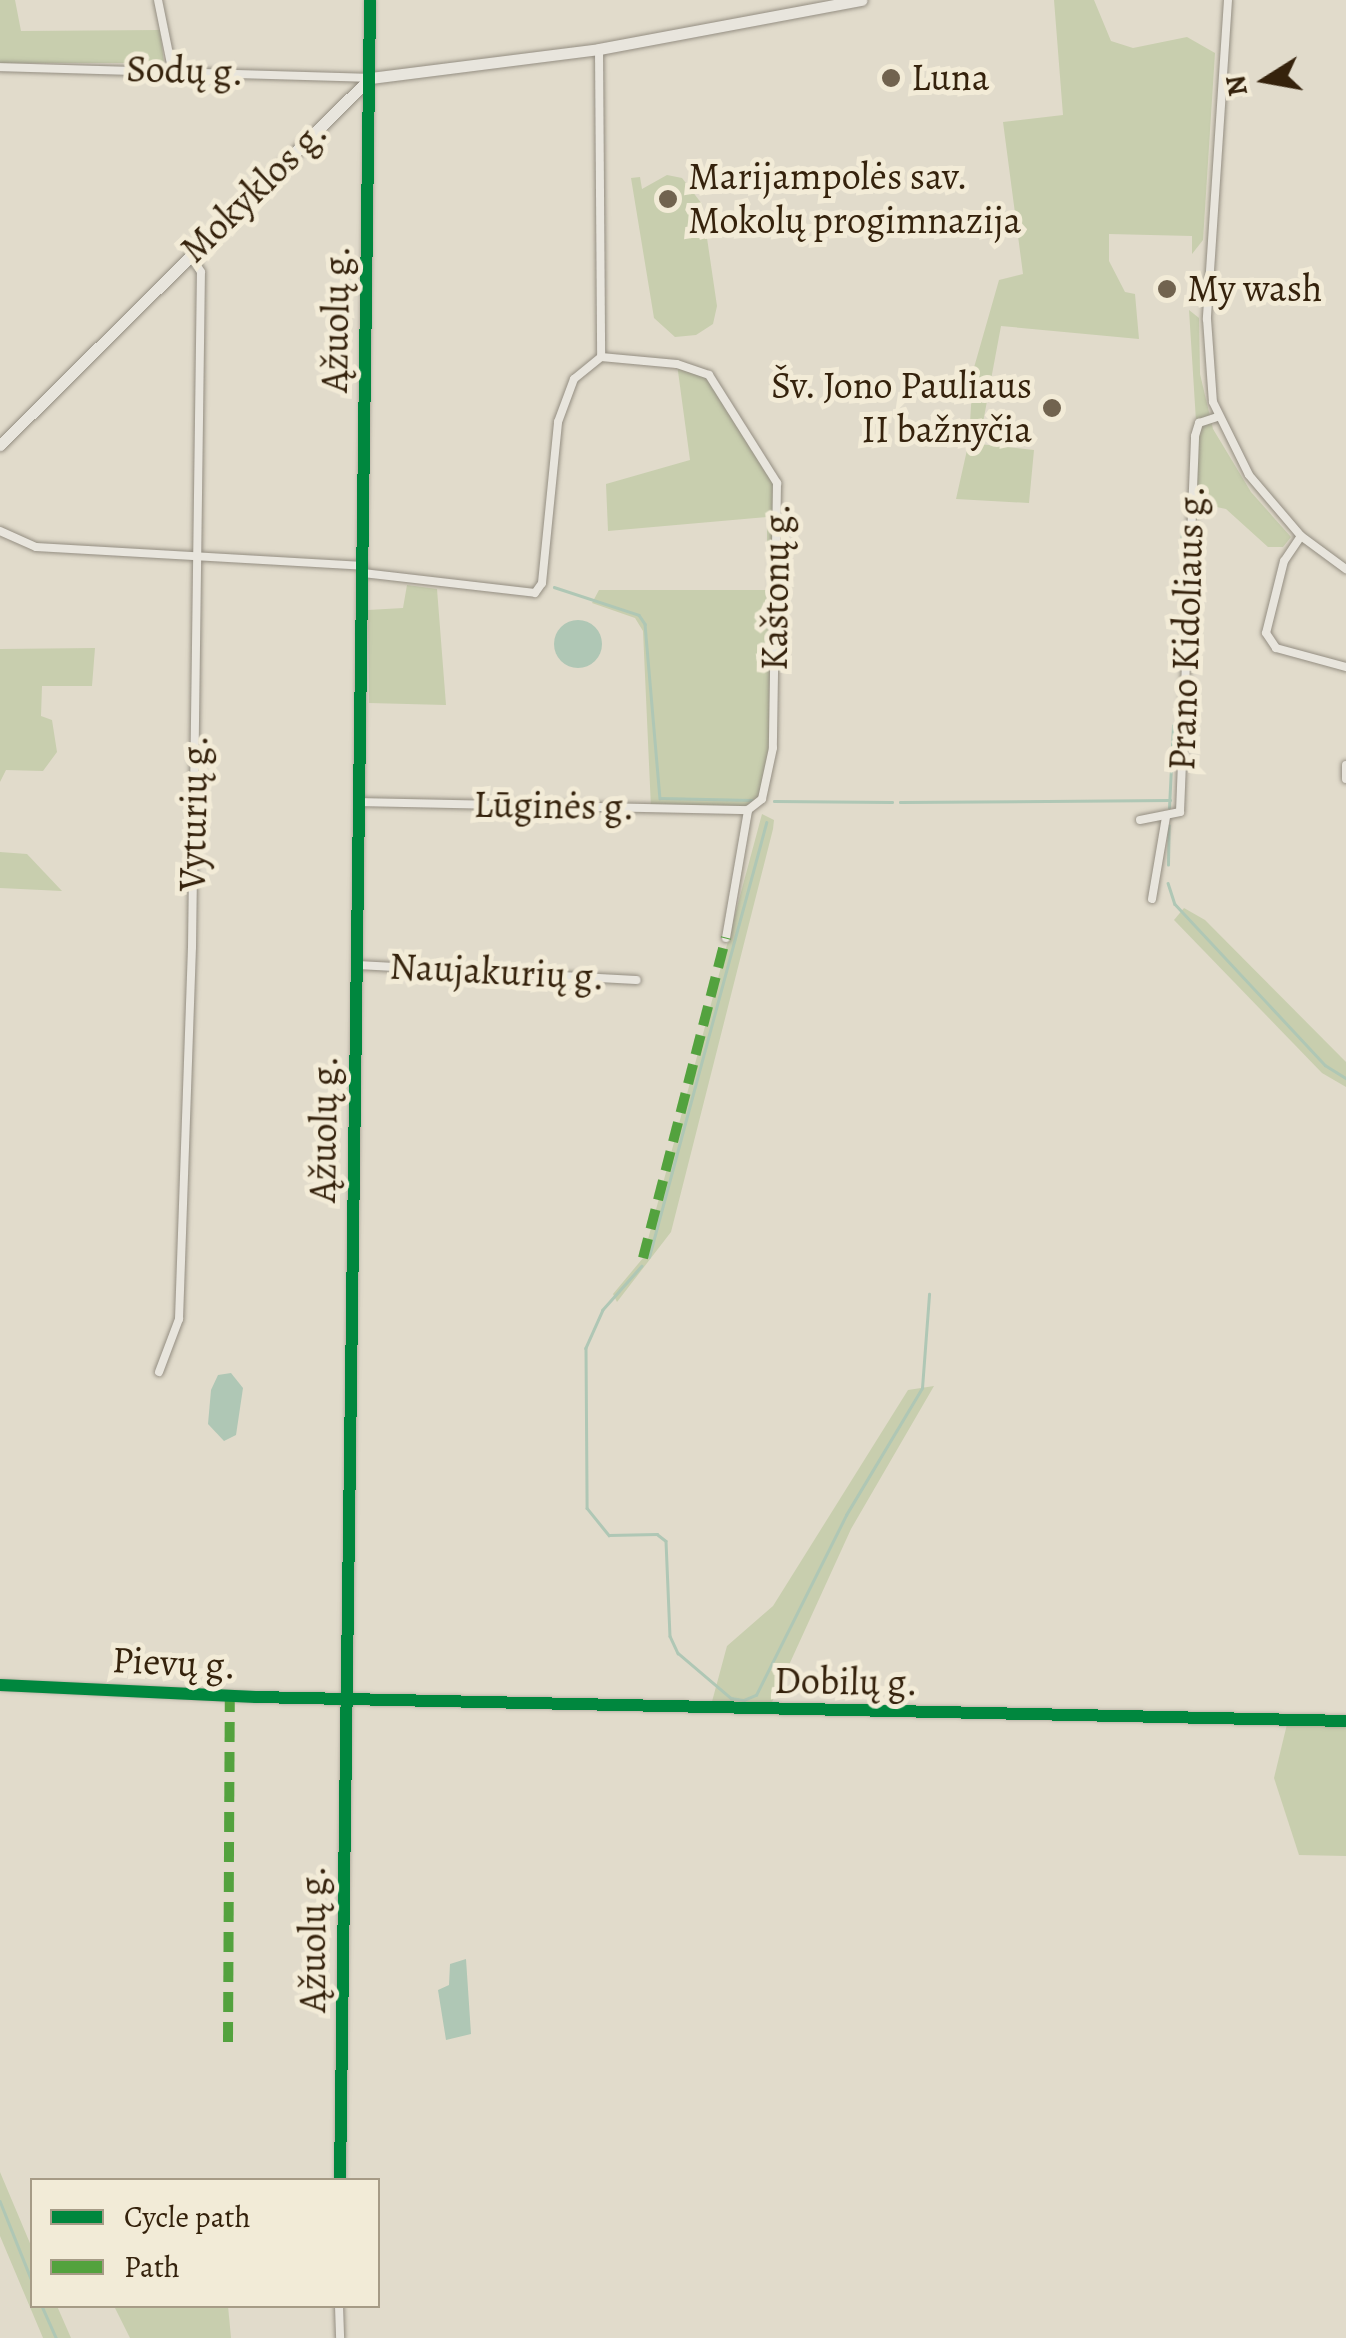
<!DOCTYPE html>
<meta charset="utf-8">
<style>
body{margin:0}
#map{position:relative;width:1346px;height:2338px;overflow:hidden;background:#e1dbcb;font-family:Alegreya,serif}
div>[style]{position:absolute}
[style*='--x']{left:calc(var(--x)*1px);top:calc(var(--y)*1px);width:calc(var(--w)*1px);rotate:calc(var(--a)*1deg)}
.green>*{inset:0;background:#c8ceae}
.water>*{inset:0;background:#afc7b5}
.round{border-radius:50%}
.stream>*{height:2.5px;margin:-1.25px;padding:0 1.25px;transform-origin:1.25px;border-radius:1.25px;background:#afc7b5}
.roads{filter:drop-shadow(0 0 2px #948e82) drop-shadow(0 0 2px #948e82)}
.street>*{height:8px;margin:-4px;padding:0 4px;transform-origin:4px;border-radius:4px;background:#e8e5dd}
.secondary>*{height:11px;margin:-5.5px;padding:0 5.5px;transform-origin:5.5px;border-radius:5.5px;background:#e8e5dd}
.quiet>*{height:10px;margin-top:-5px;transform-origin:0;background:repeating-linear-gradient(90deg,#53a23e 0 20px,transparent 0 30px)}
.cycleway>*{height:12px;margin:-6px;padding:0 6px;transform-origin:6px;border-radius:6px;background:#00873e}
.dots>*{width:28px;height:28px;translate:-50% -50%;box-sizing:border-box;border:5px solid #f2ebd7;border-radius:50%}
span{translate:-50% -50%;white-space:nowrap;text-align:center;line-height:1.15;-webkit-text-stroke:10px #f2ebd7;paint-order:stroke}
.street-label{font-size:38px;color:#35220c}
.poi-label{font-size:38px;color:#35220c}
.left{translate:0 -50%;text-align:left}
.right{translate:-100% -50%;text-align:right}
.legend{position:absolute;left:30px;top:2178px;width:350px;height:130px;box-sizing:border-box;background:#f2ebd7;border:2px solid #a69b86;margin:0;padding:12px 18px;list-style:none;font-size:30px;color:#35220c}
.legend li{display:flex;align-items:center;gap:20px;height:50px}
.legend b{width:50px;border:2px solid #a69b86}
.north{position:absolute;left:1216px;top:30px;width:100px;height:100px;-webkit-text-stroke:8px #f2ebd7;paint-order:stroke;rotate:259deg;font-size:28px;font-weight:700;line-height:40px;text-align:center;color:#35220c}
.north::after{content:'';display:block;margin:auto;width:35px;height:45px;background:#35220c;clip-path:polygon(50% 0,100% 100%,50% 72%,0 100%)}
</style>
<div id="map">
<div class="green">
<div style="clip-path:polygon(0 0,15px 0,21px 31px,160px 30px,164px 63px,0 63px)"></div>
<div style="clip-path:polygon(1054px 0,1094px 0,1111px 41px,1133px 48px,1187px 37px,1215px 53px,1203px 240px,1192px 254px,1192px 236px,1109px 234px,1109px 261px,1125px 292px,1135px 294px,1139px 339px,1001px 326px,979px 444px,1034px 450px,1029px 503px,956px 499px,969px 441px,973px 371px,999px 280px,1023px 274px,1003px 122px,1063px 115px)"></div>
<div style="clip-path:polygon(667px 175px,682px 178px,702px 204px,717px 306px,713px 324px,696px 335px,675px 337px,654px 318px,631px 178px,640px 177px,642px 189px)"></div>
<div style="clip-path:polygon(1189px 310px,1199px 318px,1200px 374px,1213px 429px,1251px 492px,1291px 537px,1283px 547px,1268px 547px,1226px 509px,1193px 502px,1196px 421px)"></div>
<div style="clip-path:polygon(677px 364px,709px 375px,777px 483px,773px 748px,756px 806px,651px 808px,643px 631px,635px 618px,592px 603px,599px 590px,767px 590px,767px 517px,608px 531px,606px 484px,690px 460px)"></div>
<div style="clip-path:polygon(407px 585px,437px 589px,446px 705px,369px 703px,368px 610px,403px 608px)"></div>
<div style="clip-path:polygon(95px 648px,92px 686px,42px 686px,41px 716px,52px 720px,57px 752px,43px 771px,6px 770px,0 782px,0 649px)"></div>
<div style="clip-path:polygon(762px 814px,774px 820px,773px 829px,671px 1232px,617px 1302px,613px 1294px,643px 1258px)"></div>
<div style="clip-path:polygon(0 852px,27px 854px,62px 891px,0 888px)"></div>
<div style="clip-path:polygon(1184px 908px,1205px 920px,1346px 1062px,1346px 1087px,1322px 1073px,1174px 920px)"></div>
<div style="clip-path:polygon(934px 1386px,851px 1529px,768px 1711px,710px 1709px,727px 1646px,773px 1606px,908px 1390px)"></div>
<div style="clip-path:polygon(1288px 1720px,1346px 1721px,1346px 1856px,1299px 1855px,1274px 1778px)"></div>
<div style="clip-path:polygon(0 2172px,32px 2248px,32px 2306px,57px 2306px,71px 2338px,43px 2338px,0 2236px)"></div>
<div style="clip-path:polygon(114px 2306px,228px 2306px,231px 2338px,130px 2338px)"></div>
</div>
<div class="water">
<div class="round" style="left:554px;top:620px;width:48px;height:48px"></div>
<div style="clip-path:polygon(231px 1373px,243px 1388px,236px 1435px,224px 1441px,208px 1424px,211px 1390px,218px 1375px)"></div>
<div style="clip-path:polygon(466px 1959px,471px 2034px,446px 2040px,438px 1990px,449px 1985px,450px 1964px)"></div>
</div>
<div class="stream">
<div style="--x:1181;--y:553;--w:24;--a:-88"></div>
<div style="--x:554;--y:587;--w:89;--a:18.2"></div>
<div style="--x:639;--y:615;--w:11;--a:56"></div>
<div style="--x:645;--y:624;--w:175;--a:85.1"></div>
<div style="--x:660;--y:798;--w:92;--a:1.2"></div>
<div style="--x:774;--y:801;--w:118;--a:0.5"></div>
<div style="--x:900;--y:802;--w:270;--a:-0.4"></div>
<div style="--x:1169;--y:808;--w:82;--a:-87.2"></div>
<div style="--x:1168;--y:865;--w:39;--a:-89"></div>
<div style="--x:1168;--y:883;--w:22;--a:72"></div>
<div style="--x:1175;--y:904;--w:220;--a:47"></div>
<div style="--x:1325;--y:1065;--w:25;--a:32"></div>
<div style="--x:649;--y:1257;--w:450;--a:-74.9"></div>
<div style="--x:642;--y:1266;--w:59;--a:131.6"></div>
<div style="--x:603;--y:1310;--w:42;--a:114.1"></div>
<div style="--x:586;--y:1348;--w:160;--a:89.6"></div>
<div style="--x:587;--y:1508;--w:35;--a:51"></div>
<div style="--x:609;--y:1535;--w:48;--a:-1.2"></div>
<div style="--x:657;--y:1534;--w:11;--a:38"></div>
<div style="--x:666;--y:1541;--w:95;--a:87.6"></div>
<div style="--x:670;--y:1636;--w:19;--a:65"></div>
<div style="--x:678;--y:1653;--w:70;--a:40.3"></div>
<div style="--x:731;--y:1698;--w:13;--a:9"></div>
<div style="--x:744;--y:1700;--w:13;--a:-23"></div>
<div style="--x:756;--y:1695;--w:201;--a:-63.4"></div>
<div style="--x:846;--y:1515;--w:148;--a:-59.1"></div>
<div style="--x:922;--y:1388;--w:94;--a:-85.7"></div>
<div style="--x:0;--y:2201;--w:86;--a:68.2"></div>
<div style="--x:42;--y:2306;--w:35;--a:66"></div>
</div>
<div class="roads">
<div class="street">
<div style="--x:158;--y:0;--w:70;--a:78.5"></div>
<div style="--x:1228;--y:0;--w:320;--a:93.8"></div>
<div style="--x:1207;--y:319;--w:83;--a:85.9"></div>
<div style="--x:1213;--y:402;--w:81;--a:63.7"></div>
<div style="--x:1249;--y:475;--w:80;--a:49.6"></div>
<div style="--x:1301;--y:536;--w:56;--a:36.3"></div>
<div style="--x:599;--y:49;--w:308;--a:89.6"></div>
<div style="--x:0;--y:67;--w:370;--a:1.7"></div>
<div style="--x:0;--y:531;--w:39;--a:24"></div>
<div style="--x:36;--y:547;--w:328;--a:3.3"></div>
<div style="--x:1301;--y:536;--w:30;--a:124"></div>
<div style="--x:1284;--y:561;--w:74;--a:104"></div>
<div style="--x:1266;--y:633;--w:18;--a:56"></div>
<div style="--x:1276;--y:648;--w:73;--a:15.2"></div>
<div style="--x:363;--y:573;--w:173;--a:6.6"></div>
<div style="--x:535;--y:593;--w:12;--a:-55"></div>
<div style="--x:542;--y:583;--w:162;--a:-84.3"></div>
<div style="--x:558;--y:422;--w:46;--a:-69.6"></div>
<div style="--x:574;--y:379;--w:35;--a:-39"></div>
<div style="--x:601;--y:357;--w:76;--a:5.3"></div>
<div style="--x:677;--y:364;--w:34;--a:19"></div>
<div style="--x:709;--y:375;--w:128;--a:57.8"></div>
<div style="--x:777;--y:483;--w:265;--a:90.9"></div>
<div style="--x:773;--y:748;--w:52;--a:102.2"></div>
<div style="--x:762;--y:799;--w:18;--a:142"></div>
<div style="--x:1346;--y:765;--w:14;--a:90"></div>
<div style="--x:361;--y:802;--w:387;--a:1.2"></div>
<div style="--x:1140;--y:820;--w:41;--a:-11.3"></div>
<div style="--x:1180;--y:812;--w:376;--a:-87.7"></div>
<div style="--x:1195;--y:436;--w:14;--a:-73"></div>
<div style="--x:1199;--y:423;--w:20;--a:-18"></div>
<div style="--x:1152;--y:899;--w:83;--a:-80.3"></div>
<div style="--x:726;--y:938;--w:130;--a:-80.2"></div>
<div style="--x:357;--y:965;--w:280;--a:3.1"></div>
<div style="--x:159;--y:1372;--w:57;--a:-69.3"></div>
<div style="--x:179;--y:1319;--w:372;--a:-88"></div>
<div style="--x:192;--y:947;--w:675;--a:-89.24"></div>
<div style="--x:201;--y:272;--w:21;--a:-121"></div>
<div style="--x:0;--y:1685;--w:256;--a:2.7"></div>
<div style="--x:256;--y:1697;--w:1090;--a:1.26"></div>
<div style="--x:340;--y:2180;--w:2180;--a:-89.21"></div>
<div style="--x:339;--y:2306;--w:32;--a:88"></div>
</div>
<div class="secondary">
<div style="--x:0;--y:445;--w:521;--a:-44.77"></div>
<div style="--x:370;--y:78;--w:231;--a:-7.2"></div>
<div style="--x:599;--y:49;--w:267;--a:-10.6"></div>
</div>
</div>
<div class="quiet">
<div style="--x:643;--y:1258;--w:331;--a:-75.5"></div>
<div style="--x:228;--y:2042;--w:345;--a:-89.7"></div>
</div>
<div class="cycleway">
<div style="--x:0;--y:1685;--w:256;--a:2.7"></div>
<div style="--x:256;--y:1697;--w:1090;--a:1.26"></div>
<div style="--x:340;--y:2180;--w:2180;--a:-89.21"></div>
</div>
<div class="dots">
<div style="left:891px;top:78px;background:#71634f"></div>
<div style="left:668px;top:199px;background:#71634f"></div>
<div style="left:1167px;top:289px;background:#71634f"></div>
<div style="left:1052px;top:408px;background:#71634f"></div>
</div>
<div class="street-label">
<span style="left:185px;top:71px;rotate:2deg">Sodų g.</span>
<span style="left:254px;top:191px;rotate:-44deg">Mokyklos g.</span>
<span style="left:336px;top:319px;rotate:-89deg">Ąžuolų g.</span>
<span style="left:776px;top:587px;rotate:-89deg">Kaštonų g.</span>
<span style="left:1187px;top:628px;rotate:-88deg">Prano Kidoliaus g.</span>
<span style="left:554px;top:806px;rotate:1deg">Lūginės g.</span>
<span style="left:194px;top:813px;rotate:-89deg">Vyturių g.</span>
<span style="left:497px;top:972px;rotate:3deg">Naujakurių g.</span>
<span style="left:324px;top:1129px;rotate:-89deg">Ąžuolų g.</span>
<span style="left:174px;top:1663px;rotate:3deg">Pievų g.</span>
<span style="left:846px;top:1682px;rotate:1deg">Dobilų g.</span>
<span style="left:313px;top:1939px;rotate:-90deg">Ąžuolų g.</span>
</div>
<div class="poi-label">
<span class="left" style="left:911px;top:78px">Luna</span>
<span class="left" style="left:688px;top:199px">Marijampolės sav.<br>Mokolų progimnazija</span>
<span class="left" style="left:1187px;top:289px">My wash</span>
<span class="right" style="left:1032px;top:408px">Šv. Jono Pauliaus<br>II bažnyčia</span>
</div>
<ul class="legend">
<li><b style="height:12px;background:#00873e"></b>Cycle path</li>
<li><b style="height:12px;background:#53a23e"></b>Path</li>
</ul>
<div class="north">N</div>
</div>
